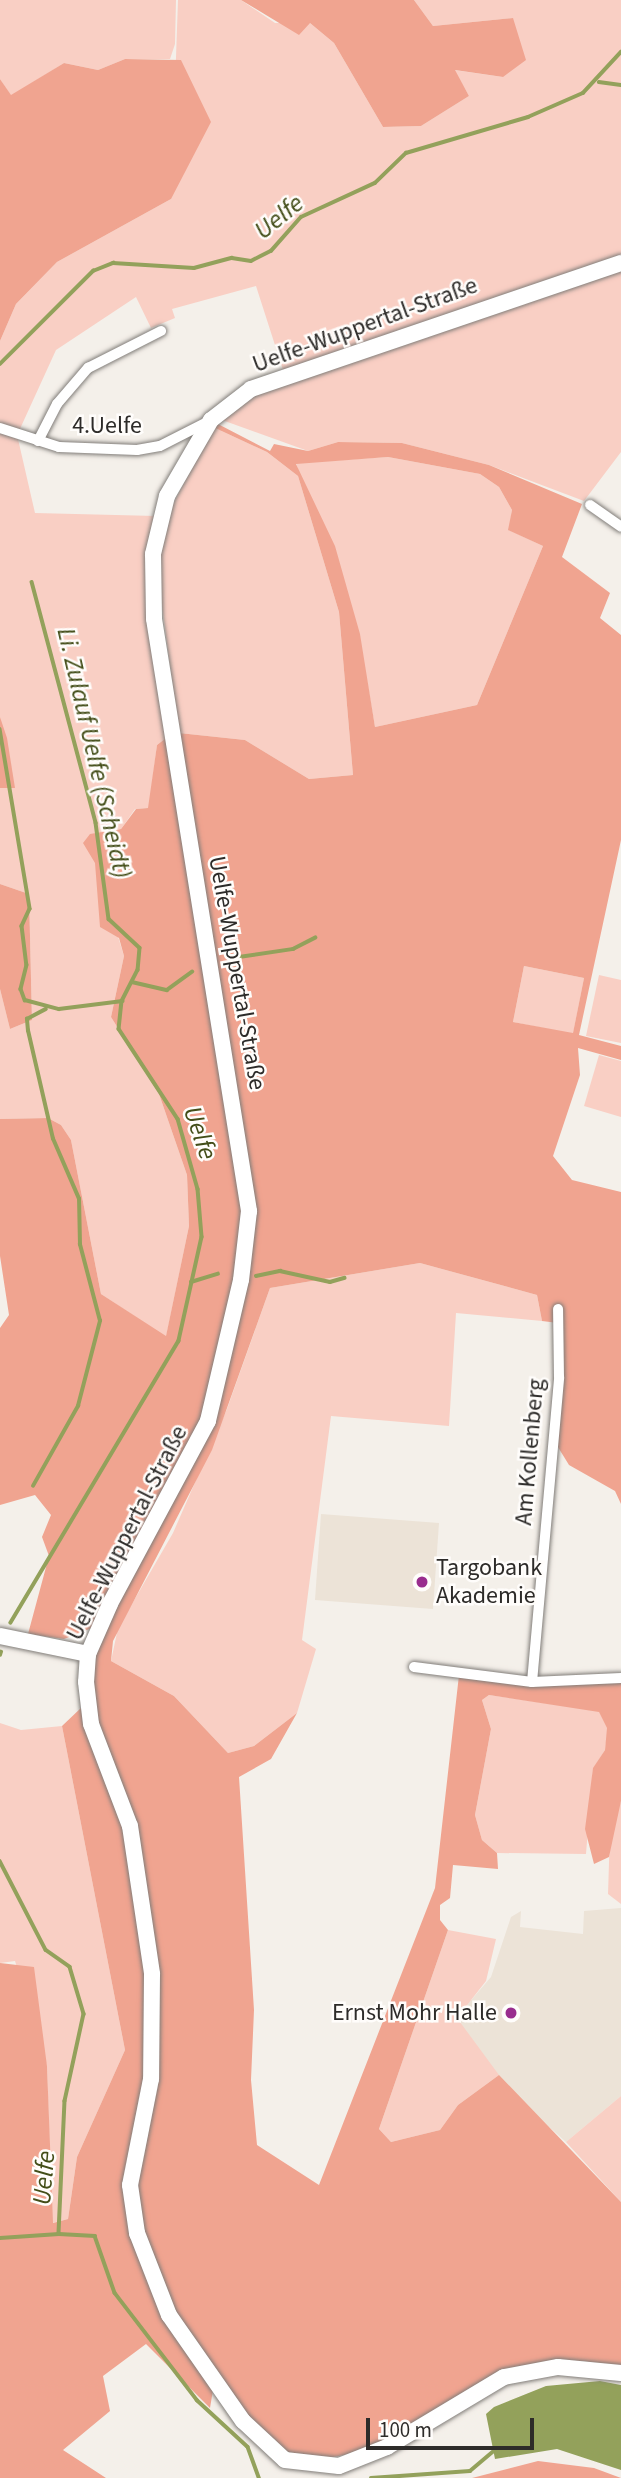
<!DOCTYPE html>
<meta charset="utf-8">
<style>
body{margin:0}
#map{position:relative;width:621px;height:2478px;overflow:hidden;background:#f4f0ea;font-family:"Source Sans 3",sans-serif}
div>[style]{position:absolute}
[style*='--x']{left:calc(var(--x)*1px);top:calc(var(--y)*1px);width:calc(var(--w)*1px);rotate:calc(var(--a)*1deg)}
.built>*{inset:0;background:#ece3d7}
.green>*{inset:0;background:#f9cfc4}
.forest>*{inset:0;background:#f0a490}
.water>*{inset:0;background:#93a15b}
.stream>*{height:3.5px;margin:-1.75px;padding:0 1.75px;transform-origin:1.75px;border-radius:1.75px;background:#93a15b}
.roads{filter:drop-shadow(0 0 2px #817d79) drop-shadow(0 0 2px #817d79)}
.street>*{height:10px;margin:-5px;padding:0 5px;transform-origin:5px;border-radius:5px;background:#fff}
.secondary>*{height:16px;margin:-8px;padding:0 8px;transform-origin:8px;border-radius:8px;background:#fff}
.dots>*{width:19px;height:19px;translate:-50% -50%;box-sizing:border-box;border:4px solid #fffdfb;border-radius:50%}
span{translate:-50% -50%;white-space:nowrap;text-align:center;line-height:1.15;-webkit-text-stroke:5px #fffdfb;paint-order:stroke}
.street-label{font-size:24px;color:#2d2b29}
.poi-label{font-size:24px;color:#2d2b29}
.left{translate:0 -50%;text-align:left}
.right{translate:-100% -50%;text-align:right}
.water-label{font-size:26px;color:#434d18;font-style:italic}
.scale{position:absolute;left:366px;top:2418px;width:168px;height:32px;box-sizing:border-box;border:4px solid #2d2b29;border-top:0;padding-left:9px;font-size:21px;line-height:24px;white-space:nowrap;color:#2d2b29;-webkit-text-stroke:5px #fffdfb;paint-order:stroke}
</style>
<div id="map">
<div class="built">
<div style="clip-path:polygon(321px 1514px,439px 1523px,433px 1609px,315px 1600px)"></div>
<div style="clip-path:polygon(621px 1908px,621px 2096px,566px 2142px,507px 2089px,461px 2025px,460px 2013px,491px 1977px,511px 1917px,521px 1911px,520px 1927px,583px 1934px,584px 1911px)"></div>
</div>
<div class="green">
<div style="clip-path:polygon(0 0,176px 0,175px 44px,170px 59px,125px 59px,98px 70px,64px 63px,11px 96px,0 79px)"></div>
<div style="clip-path:polygon(178px 0,241px 0,275px 23px,310px 23px,334px 43px,383px 127px,421px 126px,469px 96px,454px 70px,503px 77px,513px 18px,433px 26px,414px 0,621px 0,621px 258px,283px 370px,256px 286px,172px 309px,175px 318px,151px 328px,136px 297px,56px 350px,19px 431px,0 425px,0 341px,16px 304px,57px 262px,171px 199px)"></div>
<div style="clip-path:polygon(621px 267px,621px 452px,584px 501px,489px 465px,402px 443px,338px 442px,308px 451px,222px 420px,251px 397px)"></div>
<div style="clip-path:polygon(213px 427px,267px 452px,298px 476px,339px 612px,353px 775px,309px 779px,245px 740px,179px 733px,158px 575px,166px 518px)"></div>
<div style="clip-path:polygon(0 433px,18px 439px,35px 513px,156px 516px,148px 555px,170px 735px,157px 745px,149px 808px,135px 809px,121px 829px,107px 829px,91px 849px,124px 956px,111px 1017px,159px 1094px,187px 1175px,189px 1226px,166px 1337px,101px 1294px,71px 1140px,61px 1125px,48px 1118px,0 1119px,0 989px,10px 1029px,32px 1020px,29px 894px,0 884px,0 788px,14px 788px,0 717px)"></div>
<div style="clip-path:polygon(388px 457px,480px 474px,499px 487px,512px 510px,509px 530px,543px 546px,477px 705px,375px 727px,367px 681px,296px 463px)"></div>
<div style="clip-path:polygon(524px 966px,584px 978px,573px 1034px,513px 1022px)"></div>
<div style="clip-path:polygon(599px 975px,621px 980px,621px 1043px,586px 1036px)"></div>
<div style="clip-path:polygon(599px 1055px,621px 1061px,621px 1117px,584px 1106px)"></div>
<div style="clip-path:polygon(420px 1263px,537px 1295px,542px 1321px,456px 1313px,449px 1426px,331px 1416px,302px 1640px,316px 1649px,297px 1713px,254px 1746px,228px 1753px,174px 1696px,111px 1661px,118px 1628px,173px 1533px,227px 1409px,270px 1288px)"></div>
<div style="clip-path:polygon(489px 1695px,599px 1711px,608px 1728px,605px 1750px,593px 1769px,586px 1854px,497px 1853px,482px 1840px,475px 1815px,491px 1729px,482px 1700px)"></div>
<div style="clip-path:polygon(0 1723px,21px 1730px,62px 1726px,125px 2050px,77px 2157px,68px 2219px,52px 2223px,47px 2066px,15px 1961px,0 1963px)"></div>
<div style="clip-path:polygon(621px 1801px,621px 1904px,608px 1894px,610px 1831px)"></div>
<div style="clip-path:polygon(448px 1930px,496px 1939px,486px 1981px,457px 2018px,499px 2075px,458px 2105px,440px 2130px,391px 2142px,379px 2129px)"></div>
<div style="clip-path:polygon(621px 2096px,621px 2202px,566px 2142px)"></div>
</div>
<div class="forest">
<div style="clip-path:polygon(241px 0,414px 0,433px 26px,513px 18px,526px 60px,503px 77px,455px 70px,469px 96px,421px 126px,383px 127px,334px 43px,310px 23px,299px 35px)"></div>
<div style="clip-path:polygon(125px 59px,181px 60px,211px 122px,171px 199px,57px 262px,16px 304px,0 341px,0 79px,11px 95px,64px 63px,98px 70px)"></div>
<div style="clip-path:polygon(evenodd,216px 423px,270px 451px,274px 444px,308px 451px,338px 442px,402px 443px,489px 465px,582px 504px,562px 557px,610px 593px,600px 618px,621px 635px,621px 840px,579px 1035px,621px 1046px,621px 1060px,578px 1048px,580px 1075px,553px 1156px,572px 1180px,621px 1192px,621px 1504px,615px 1491px,569px 1465px,553px 1439px,558px 1323px,542px 1321px,537px 1295px,420px 1263px,270px 1288px,212px 1450px,113px 1641px,111px 1661px,174px 1696px,228px 1753px,254px 1746px,297px 1713px,271px 1759px,239px 1777px,254px 2010px,251px 2080px,257px 2145px,319px 2185px,435px 1888px,459px 1675px,621px 1680px,621px 1801px,609px 1857px,594px 1864px,585px 1829px,593px 1768px,605px 1750px,607px 1728px,599px 1712px,489px 1695px,482px 1700px,491px 1729px,475px 1815px,482px 1840px,497px 1853px,498px 1869px,453px 1865px,450px 1898px,440px 1905px,440px 1920px,448px 1930px,379px 2129px,391px 2142px,440px 2130px,458px 2105px,499px 2075px,621px 2202px,621px 2368px,583px 2361px,532px 2365px,371px 2450px,306px 2462px,272px 2445px,216px 2377px,159px 2284px,135px 2196px,153px 1937px,90px 1686px,97px 1645px,212px 1424px,249px 1235px,179px 733px,245px 740px,309px 779px,353px 775px,339px 612px,298px 476px,267px 452px,213px 427px,216px 423px,388px 457px,480px 474px,499px 487px,512px 510px,508px 530px,543px 546px,477px 705px,375px 727px,360px 634px,335px 546px,296px 464px,388px 457px,216px 423px,524px 966px,584px 978px,573px 1033px,513px 1022px,524px 966px)"></div>
<div style="clip-path:polygon(0 717px,7px 738px,15px 788px,0 788px)"></div>
<div style="clip-path:polygon(170px 735px,242px 1164px,241px 1264px,205px 1415px,92px 1628px,64px 1639px,28px 1634px,49px 1556px,42px 1537px,51px 1515px,35px 1495px,0 1505px,0 1328px,9px 1315px,0 1256px,0 1119px,48px 1118px,61px 1125px,71px 1140px,101px 1294px,166px 1336px,189px 1226px,187px 1175px,159px 1094px,111px 1017px,124px 956px,119px 938px,100px 927px,95px 863px,83px 843px,90px 834px,121px 829px,136px 809px,148px 808px,157px 745px)"></div>
<div style="clip-path:polygon(0 884px,29px 894px,32px 1020px,10px 1029px,0 989px)"></div>
<div style="clip-path:polygon(82px 1707px,122px 1817px,146px 1963px,147px 2069px,129px 2155px,138px 2254px,157px 2301px,213px 2390px,210px 2408px,146px 2344px,103px 2376px,110px 2411px,63px 2450px,106px 2478px,0 2478px,0 1963px,34px 1967px,47px 2066px,53px 2223px,68px 2219px,77px 2157px,125px 2050px,62px 1726px)"></div>
<div style="clip-path:polygon(538px 2461px,594px 2468px,621px 2478px,472px 2478px)"></div>
</div>
<div class="water">
<div style="clip-path:polygon(600px 2381px,621px 2385px,621px 2470px,557px 2449px,495px 2459px,486px 2414px,494px 2407px,546px 2386px)"></div>
</div>
<div class="stream">
<div style="--x:599;--y:82;--w:22;--a:8"></div>
<div style="--x:0;--y:364;--w:132;--a:-45"></div>
<div style="--x:93;--y:271;--w:22;--a:-22"></div>
<div style="--x:113;--y:263;--w:81;--a:3.5"></div>
<div style="--x:194;--y:268;--w:39;--a:-15"></div>
<div style="--x:232;--y:258;--w:19;--a:9"></div>
<div style="--x:251;--y:261;--w:22;--a:-27"></div>
<div style="--x:271;--y:251;--w:45;--a:-48.6"></div>
<div style="--x:301;--y:217;--w:81;--a:-24.7"></div>
<div style="--x:375;--y:183;--w:43;--a:-44.1"></div>
<div style="--x:406;--y:153;--w:127;--a:-16.4"></div>
<div style="--x:528;--y:117;--w:60;--a:-23.6"></div>
<div style="--x:583;--y:93;--w:56;--a:-47.2"></div>
<div style="--x:32;--y:582;--w:249;--a:75.1"></div>
<div style="--x:96;--y:823;--w:97;--a:82.3"></div>
<div style="--x:109;--y:919;--w:42;--a:43.1"></div>
<div style="--x:140;--y:948;--w:22;--a:95"></div>
<div style="--x:138;--y:970;--w:35;--a:117"></div>
<div style="--x:0;--y:729;--w:182;--a:80.5"></div>
<div style="--x:30;--y:909;--w:19;--a:115"></div>
<div style="--x:22;--y:926;--w:39;--a:83"></div>
<div style="--x:27;--y:965;--w:25;--a:104"></div>
<div style="--x:21;--y:989;--w:12;--a:70"></div>
<div style="--x:25;--y:1000;--w:35;--a:15"></div>
<div style="--x:59;--y:1009;--w:64;--a:-7.2"></div>
<div style="--x:122;--y:1001;--w:28;--a:96"></div>
<div style="--x:119;--y:1029;--w:108;--a:56.8"></div>
<div style="--x:178;--y:1119;--w:73;--a:74.1"></div>
<div style="--x:198;--y:1189;--w:48;--a:85.2"></div>
<div style="--x:202;--y:1237;--w:107;--a:102.5"></div>
<div style="--x:179;--y:1341;--w:328;--a:120.8"></div>
<div style="--x:232;--y:958;--w:62;--a:-8.4"></div>
<div style="--x:293;--y:949;--w:25;--a:-27"></div>
<div style="--x:132;--y:982;--w:36;--a:13"></div>
<div style="--x:167;--y:990;--w:31;--a:-36"></div>
<div style="--x:256;--y:1276;--w:25;--a:-12"></div>
<div style="--x:280;--y:1271;--w:51;--a:12.4"></div>
<div style="--x:330;--y:1282;--w:15;--a:-16"></div>
<div style="--x:191;--y:1282;--w:28;--a:-17"></div>
<div style="--x:33;--y:1486;--w:92;--a:-60.6"></div>
<div style="--x:78;--y:1406;--w:88;--a:-75.5"></div>
<div style="--x:100;--y:1321;--w:79;--a:-104.7"></div>
<div style="--x:80;--y:1245;--w:46;--a:-91.2"></div>
<div style="--x:79;--y:1199;--w:65;--a:-113.4"></div>
<div style="--x:53;--y:1139;--w:111;--a:-103"></div>
<div style="--x:28;--y:1031;--w:12;--a:-95"></div>
<div style="--x:27;--y:1019;--w:21;--a:-28"></div>
<div style="--x:0;--y:1655;--w:3;--a:-72"></div>
<div style="--x:0;--y:1861;--w:100;--a:62.7"></div>
<div style="--x:46;--y:1950;--w:29;--a:35"></div>
<div style="--x:70;--y:1967;--w:49;--a:73.4"></div>
<div style="--x:84;--y:2014;--w:89;--a:102.3"></div>
<div style="--x:65;--y:2101;--w:133;--a:92.6"></div>
<div style="--x:59;--y:2234;--w:36;--a:3"></div>
<div style="--x:95;--y:2236;--w:60;--a:70.7"></div>
<div style="--x:115;--y:2293;--w:135;--a:52.5"></div>
<div style="--x:197;--y:2400;--w:69;--a:42.7"></div>
<div style="--x:248;--y:2447;--w:33;--a:70"></div>
<div style="--x:0;--y:2238;--w:59;--a:-3.9"></div>
<div style="--x:371;--y:2478;--w:99;--a:-4"></div>
<div style="--x:470;--y:2471;--w:30;--a:-40"></div>
</div>
<div class="roads">
<div class="street">
<div style="--x:0;--y:428;--w:62;--a:17.9"></div>
<div style="--x:59;--y:447;--w:78;--a:2.2"></div>
<div style="--x:137;--y:450;--w:23;--a:-10"></div>
<div style="--x:160;--y:446;--w:57;--a:-27"></div>
<div style="--x:38;--y:441;--w:42;--a:-62.8"></div>
<div style="--x:57;--y:404;--w:48;--a:-49.3"></div>
<div style="--x:88;--y:368;--w:82;--a:-26.9"></div>
<div style="--x:590;--y:505;--w:38;--a:35"></div>
<div style="--x:414;--y:1667;--w:119;--a:7.2"></div>
<div style="--x:532;--y:1682;--w:89;--a:-2.6"></div>
<div style="--x:532;--y:1682;--w:306;--a:-84.9"></div>
<div style="--x:559;--y:1377;--w:68;--a:-90.8"></div>
</div>
<div class="secondary">
<div style="--x:621;--y:263;--w:391;--a:161.2"></div>
<div style="--x:251;--y:389;--w:51;--a:142.2"></div>
<div style="--x:211;--y:420;--w:88;--a:120.1"></div>
<div style="--x:167;--y:496;--w:60;--a:103.6"></div>
<div style="--x:153;--y:554;--w:65;--a:89.1"></div>
<div style="--x:154;--y:619;--w:600;--a:80.88"></div>
<div style="--x:249;--y:1211;--w:69;--a:96.6"></div>
<div style="--x:241;--y:1280;--w:145;--a:103.2"></div>
<div style="--x:208;--y:1421;--w:208;--a:118.2"></div>
<div style="--x:110;--y:1604;--w:55;--a:113.7"></div>
<div style="--x:88;--y:1654;--w:28;--a:94"></div>
<div style="--x:86;--y:1682;--w:42;--a:83.2"></div>
<div style="--x:91;--y:1724;--w:109;--a:69.1"></div>
<div style="--x:130;--y:1826;--w:150;--a:81.5"></div>
<div style="--x:152;--y:1974;--w:105;--a:90.5"></div>
<div style="--x:151;--y:2079;--w:108;--a:101.2"></div>
<div style="--x:130;--y:2185;--w:49;--a:81.7"></div>
<div style="--x:137;--y:2233;--w:88;--a:68.7"></div>
<div style="--x:169;--y:2315;--w:129;--a:55.1"></div>
<div style="--x:243;--y:2421;--w:57;--a:42.9"></div>
<div style="--x:285;--y:2460;--w:54;--a:6.3"></div>
<div style="--x:339;--y:2466;--w:52;--a:-21.6"></div>
<div style="--x:387;--y:2447;--w:136;--a:-30.9"></div>
<div style="--x:504;--y:2377;--w:55;--a:-10.5"></div>
<div style="--x:558;--y:2367;--w:63;--a:5.4"></div>
<div style="--x:0;--y:1636;--w:90;--a:11.6"></div>
</div>
</div>
<div class="dots">
<div style="left:422px;top:1582px;background:#992d8e"></div>
<div style="left:511px;top:2013px;background:#992d8e"></div>
</div>
<div class="street-label">
<span style="left:365px;top:325px;rotate:-20deg">Uelfe-Wuppertal-Straße</span>
<span style="left:107px;top:426px">4.Uelfe</span>
<span style="left:237px;top:973px;rotate:80deg">Uelfe-Wuppertal-Straße</span>
<span style="left:530px;top:1452px;rotate:-85deg">Am Kollenberg</span>
<span style="left:127px;top:1533px;rotate:-63deg">Uelfe-Wuppertal-Straße</span>
</div>
<div class="poi-label">
<span class="left" style="left:436px;top:1582px">Targobank<br>Akademie</span>
<span class="right" style="left:497px;top:2013px">Ernst Mohr Halle</span>
</div>
<div class="water-label">
<span style="left:279px;top:217px;rotate:-39deg">Uelfe</span>
<span style="left:94px;top:753px;rotate:77deg">Li. Zulauf Uelfe (Scheidt)</span>
<span style="left:200px;top:1133px;rotate:71deg">Uelfe</span>
<span style="left:44px;top:2178px;rotate:-85deg">Uelfe</span>
</div>
<div class="scale">100 m</div>
</div>
